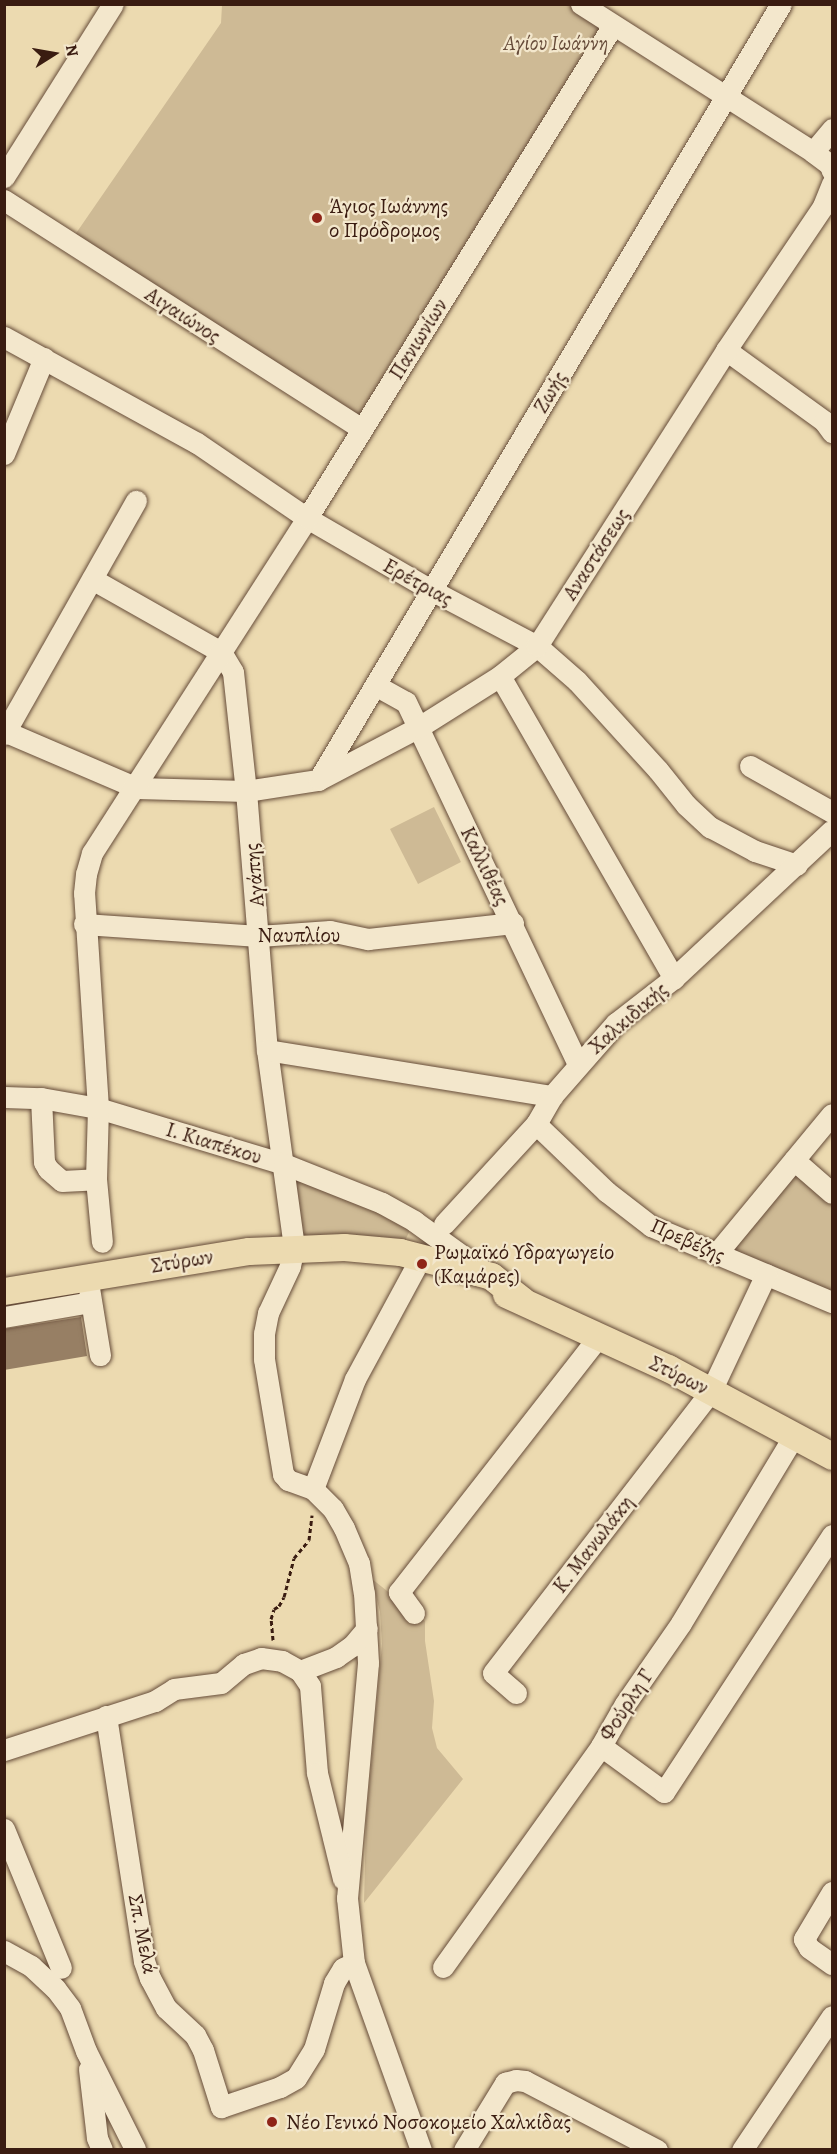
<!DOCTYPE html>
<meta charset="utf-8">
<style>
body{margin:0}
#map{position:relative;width:837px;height:2154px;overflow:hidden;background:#ecdab0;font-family:Alegreya,serif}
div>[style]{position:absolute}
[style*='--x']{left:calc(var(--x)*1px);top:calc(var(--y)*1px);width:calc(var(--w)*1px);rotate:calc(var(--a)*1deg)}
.green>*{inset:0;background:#ceba95}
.building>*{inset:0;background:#977f64}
.path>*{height:3px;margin-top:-1.5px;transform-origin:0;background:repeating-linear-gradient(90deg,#3a1c11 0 4.5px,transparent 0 7.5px)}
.roads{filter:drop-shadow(0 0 2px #664c39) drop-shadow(0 0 2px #664c39)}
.minor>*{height:21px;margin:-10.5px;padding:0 10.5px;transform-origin:10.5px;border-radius:10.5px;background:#f3e7cc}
.major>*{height:27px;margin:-13.5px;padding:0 13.5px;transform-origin:13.5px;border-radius:13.5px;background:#ecdab0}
.dots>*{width:16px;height:16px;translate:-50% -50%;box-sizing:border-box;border:3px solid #f3e7cc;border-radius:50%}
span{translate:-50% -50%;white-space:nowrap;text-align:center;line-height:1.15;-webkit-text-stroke:4.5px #f3e7cc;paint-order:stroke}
.park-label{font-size:21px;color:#664b39;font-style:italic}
.poi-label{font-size:21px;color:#3a1c11}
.left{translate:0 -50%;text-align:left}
.street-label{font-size:21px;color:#3a1c11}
.frame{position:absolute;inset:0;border:6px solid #3a1c11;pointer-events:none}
.north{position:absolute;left:24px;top:24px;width:60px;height:60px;-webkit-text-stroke:4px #f3e7cc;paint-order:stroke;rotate:79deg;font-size:16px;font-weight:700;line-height:24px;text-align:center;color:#3a1c11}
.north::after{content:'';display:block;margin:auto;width:21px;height:27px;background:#3a1c11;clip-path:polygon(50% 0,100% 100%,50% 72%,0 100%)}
</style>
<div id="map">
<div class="green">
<div style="clip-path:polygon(222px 5px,581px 5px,613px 25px,362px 429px,70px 242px,221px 23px)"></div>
<div style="clip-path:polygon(434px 807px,461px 862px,418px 884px,390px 829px)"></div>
<div style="clip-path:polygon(794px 1160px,832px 1193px,832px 1302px,717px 1253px)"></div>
<div style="clip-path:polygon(284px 1164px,414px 1221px,400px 1252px,294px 1248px)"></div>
<div style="clip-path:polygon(372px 1579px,425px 1621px,425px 1641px,434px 1701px,432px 1728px,437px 1748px,463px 1779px,364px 1903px,366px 1821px,382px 1644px,380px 1612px)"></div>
</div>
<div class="building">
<div style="clip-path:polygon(81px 1317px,87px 1356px,4px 1370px,4px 1329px)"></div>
</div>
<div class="path">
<div style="--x:273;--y:1640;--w:21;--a:-95"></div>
<div style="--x:271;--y:1619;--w:10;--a:-73"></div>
<div style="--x:274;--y:1609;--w:6;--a:-31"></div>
<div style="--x:279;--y:1606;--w:10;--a:-61"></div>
<div style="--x:284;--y:1597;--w:40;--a:-75.6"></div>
<div style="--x:294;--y:1558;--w:23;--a:-50"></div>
<div style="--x:309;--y:1540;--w:25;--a:-83"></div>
</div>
<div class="roads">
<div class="minor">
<div style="--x:581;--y:4;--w:275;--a:32.5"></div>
<div style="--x:813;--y:152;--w:21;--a:37"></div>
<div style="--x:830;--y:165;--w:6;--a:72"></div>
<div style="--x:813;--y:152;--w:30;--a:-50"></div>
<div style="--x:4;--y:177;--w:204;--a:-57.8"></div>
<div style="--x:4;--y:200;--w:425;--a:32.6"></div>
<div style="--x:4;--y:337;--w:220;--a:28.8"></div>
<div style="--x:197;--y:443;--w:133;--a:34.3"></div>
<div style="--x:307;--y:518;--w:143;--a:30.1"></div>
<div style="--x:431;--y:590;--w:120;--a:27.8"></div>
<div style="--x:537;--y:646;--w:53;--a:41.2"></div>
<div style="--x:577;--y:681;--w:120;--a:47.7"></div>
<div style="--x:658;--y:770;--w:45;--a:51.3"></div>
<div style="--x:686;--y:805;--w:33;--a:43"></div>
<div style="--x:710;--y:827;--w:51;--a:28.1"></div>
<div style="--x:755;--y:851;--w:44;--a:18.4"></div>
<div style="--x:726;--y:350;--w:121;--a:35.9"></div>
<div style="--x:824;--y:421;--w:14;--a:54"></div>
<div style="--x:4;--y:454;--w:104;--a:-67.4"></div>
<div style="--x:92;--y:579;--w:148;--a:29.5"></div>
<div style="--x:221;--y:652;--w:23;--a:59"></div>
<div style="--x:233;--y:672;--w:120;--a:83.8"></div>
<div style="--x:246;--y:791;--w:260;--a:85.4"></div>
<div style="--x:267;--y:1050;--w:200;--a:82.2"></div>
<div style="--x:294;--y:1248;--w:18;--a:103"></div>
<div style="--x:290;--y:1266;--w:52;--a:115.1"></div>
<div style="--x:268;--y:1313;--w:20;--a:101"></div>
<div style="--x:264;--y:1333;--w:26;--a:90"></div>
<div style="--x:264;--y:1359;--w:117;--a:80.6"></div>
<div style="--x:283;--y:1474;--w:8;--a:50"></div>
<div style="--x:288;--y:1480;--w:27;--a:20"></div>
<div style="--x:313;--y:1489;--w:28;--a:45"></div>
<div style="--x:333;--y:1509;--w:22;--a:60"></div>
<div style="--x:344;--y:1528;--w:38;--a:67"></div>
<div style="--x:359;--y:1563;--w:30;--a:81"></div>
<div style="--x:364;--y:1593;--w:70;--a:86.7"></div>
<div style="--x:368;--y:1663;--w:236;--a:95.1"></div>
<div style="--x:347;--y:1898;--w:65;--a:83.9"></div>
<div style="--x:354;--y:1963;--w:199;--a:70.3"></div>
<div style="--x:500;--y:676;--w:349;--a:60.1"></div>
<div style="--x:375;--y:685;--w:35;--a:29"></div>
<div style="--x:406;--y:702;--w:401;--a:64.6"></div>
<div style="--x:4;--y:731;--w:145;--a:23.2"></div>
<div style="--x:137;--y:788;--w:109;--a:1.6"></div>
<div style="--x:246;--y:791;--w:73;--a:-8.7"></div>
<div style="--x:318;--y:780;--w:114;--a:-27.7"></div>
<div style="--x:419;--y:727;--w:96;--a:-32.2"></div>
<div style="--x:500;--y:676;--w:48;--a:-39"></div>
<div style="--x:537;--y:646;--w:351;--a:-57.4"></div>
<div style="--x:726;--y:350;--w:174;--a:-56"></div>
<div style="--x:823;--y:206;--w:24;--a:-68"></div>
<div style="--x:4;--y:734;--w:268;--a:-60.5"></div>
<div style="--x:750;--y:766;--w:94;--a:29.3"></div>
<div style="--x:319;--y:779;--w:902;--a:-59.2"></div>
<div style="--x:84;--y:924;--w:175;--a:3.9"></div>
<div style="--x:259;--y:936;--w:71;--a:-4"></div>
<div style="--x:330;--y:931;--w:39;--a:12"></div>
<div style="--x:368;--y:939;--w:146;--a:-6.3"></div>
<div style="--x:267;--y:1050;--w:289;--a:9.2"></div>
<div style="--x:4;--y:1097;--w:37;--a:2"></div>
<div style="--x:41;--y:1098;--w:58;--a:10"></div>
<div style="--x:98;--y:1108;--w:194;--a:16.8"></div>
<div style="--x:284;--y:1164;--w:105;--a:21.7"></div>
<div style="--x:382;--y:1203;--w:37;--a:29"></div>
<div style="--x:414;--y:1221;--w:87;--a:35.7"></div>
<div style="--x:41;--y:1098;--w:64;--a:87.3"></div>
<div style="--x:44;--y:1162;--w:8;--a:60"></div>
<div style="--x:48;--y:1169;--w:18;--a:41"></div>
<div style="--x:62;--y:1181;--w:34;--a:-3"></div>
<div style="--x:96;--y:1179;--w:71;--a:-88.4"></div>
<div style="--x:98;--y:1108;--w:215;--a:-93.7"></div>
<div style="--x:84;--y:893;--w:19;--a:-84"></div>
<div style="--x:86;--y:874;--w:22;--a:-74"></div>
<div style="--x:92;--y:853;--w:398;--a:-57.3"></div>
<div style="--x:307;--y:518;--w:580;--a:-58.17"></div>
<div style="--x:536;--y:1124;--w:98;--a:43.8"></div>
<div style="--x:607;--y:1192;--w:56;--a:37.7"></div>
<div style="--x:651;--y:1226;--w:196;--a:22.8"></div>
<div style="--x:794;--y:1160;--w:50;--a:41"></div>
<div style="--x:96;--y:1179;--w:63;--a:84.6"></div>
<div style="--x:444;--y:1224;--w:136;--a:-47.4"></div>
<div style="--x:536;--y:1124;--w:32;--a:-60"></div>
<div style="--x:552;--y:1096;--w:97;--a:-48.8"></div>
<div style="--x:616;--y:1023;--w:73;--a:-37.8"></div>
<div style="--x:674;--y:978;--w:216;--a:-43.1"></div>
<div style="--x:717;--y:1253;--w:180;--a:-50.4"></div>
<div style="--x:89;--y:1288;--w:68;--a:80.7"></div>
<div style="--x:4;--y:1317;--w:88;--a:-9.8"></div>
<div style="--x:313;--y:1489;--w:118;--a:-69.1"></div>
<div style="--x:355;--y:1379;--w:126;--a:-61.6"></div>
<div style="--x:414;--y:1613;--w:26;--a:-126"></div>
<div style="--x:399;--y:1592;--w:323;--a:-52"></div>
<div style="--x:300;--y:1671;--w:39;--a:-21"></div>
<div style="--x:336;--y:1657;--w:19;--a:-35"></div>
<div style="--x:352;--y:1646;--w:23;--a:-50"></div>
<div style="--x:516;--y:1693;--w:30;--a:-139"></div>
<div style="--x:493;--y:1673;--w:356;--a:-52.3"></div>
<div style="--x:711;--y:1391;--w:129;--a:-64.8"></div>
<div style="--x:106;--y:1716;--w:248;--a:81.2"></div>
<div style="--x:144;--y:1961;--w:18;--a:71"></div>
<div style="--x:150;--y:1978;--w:34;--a:62"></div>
<div style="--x:166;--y:2008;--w:40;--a:43"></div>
<div style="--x:195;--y:2035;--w:17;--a:62"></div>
<div style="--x:203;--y:2050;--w:60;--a:72.5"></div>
<div style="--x:221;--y:2107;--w:62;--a:-18.7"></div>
<div style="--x:280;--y:2087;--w:18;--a:-29"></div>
<div style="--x:296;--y:2078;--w:34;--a:-58"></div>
<div style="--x:314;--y:2049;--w:69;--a:-73.1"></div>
<div style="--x:334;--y:1983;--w:17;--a:-59"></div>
<div style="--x:343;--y:1968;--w:12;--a:-24"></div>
<div style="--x:601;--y:1746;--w:78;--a:36.1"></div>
<div style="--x:664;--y:1792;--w:307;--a:-56.8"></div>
<div style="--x:4;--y:1750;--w:159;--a:-18"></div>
<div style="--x:155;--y:1701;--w:22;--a:-32"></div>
<div style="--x:174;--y:1689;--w:47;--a:-7.3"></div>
<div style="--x:221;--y:1683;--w:30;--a:-40"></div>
<div style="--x:244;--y:1664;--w:18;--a:-19"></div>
<div style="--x:261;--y:1658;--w:21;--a:8"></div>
<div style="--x:282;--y:1661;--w:21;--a:29"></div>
<div style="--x:300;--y:1671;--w:18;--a:56"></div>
<div style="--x:310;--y:1686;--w:87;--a:85.4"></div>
<div style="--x:317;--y:1773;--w:109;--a:76.2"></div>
<div style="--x:4;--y:1829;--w:150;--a:67.7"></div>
<div style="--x:832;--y:1892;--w:55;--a:120.8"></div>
<div style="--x:804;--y:1939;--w:10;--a:61"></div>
<div style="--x:809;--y:1948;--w:28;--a:35"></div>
<div style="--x:4;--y:1951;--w:31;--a:29"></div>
<div style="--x:31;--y:1966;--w:33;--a:43"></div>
<div style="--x:55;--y:1988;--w:25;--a:53"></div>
<div style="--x:70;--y:2008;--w:46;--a:69.6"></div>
<div style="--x:86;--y:2051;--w:110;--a:63.4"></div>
<div style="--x:443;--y:1967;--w:272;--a:-54.4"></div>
<div style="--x:601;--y:1746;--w:48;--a:-60.3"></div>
<div style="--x:625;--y:1704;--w:98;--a:-55.3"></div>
<div style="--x:681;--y:1623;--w:221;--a:-58.9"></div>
<div style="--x:89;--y:2069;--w:69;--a:83.4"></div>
<div style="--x:97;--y:2138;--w:13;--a:67"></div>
<div style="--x:464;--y:2150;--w:79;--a:-58.5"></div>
<div style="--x:505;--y:2083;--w:11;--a:-15"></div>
<div style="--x:516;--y:2080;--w:9;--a:6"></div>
<div style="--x:525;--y:2081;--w:149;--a:27.6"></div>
<div style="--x:742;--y:2150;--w:161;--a:-56.1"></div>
</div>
<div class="major">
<div style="--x:4;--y:1291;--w:248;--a:-9.3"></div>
<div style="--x:249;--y:1251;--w:95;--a:-2.4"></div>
<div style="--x:344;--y:1247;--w:56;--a:5.1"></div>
<div style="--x:400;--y:1252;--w:80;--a:14.6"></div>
<div style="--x:477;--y:1272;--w:15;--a:16"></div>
<div style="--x:491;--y:1276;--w:39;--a:38"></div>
<div style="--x:506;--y:1294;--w:178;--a:24.6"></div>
<div style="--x:668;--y:1368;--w:186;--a:28.2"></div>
</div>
</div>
<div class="dots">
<div style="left:317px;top:218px;background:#8f2418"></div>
<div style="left:422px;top:1264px;background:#8f2418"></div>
<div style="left:272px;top:2122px;background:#8f2418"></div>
</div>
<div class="park-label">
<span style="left:556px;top:43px">Αγίου Ιωάννη</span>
</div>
<div class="poi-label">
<span class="left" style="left:329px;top:218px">Άγιος Ιωάννης<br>ο Πρόδρομος</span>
<span class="left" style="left:434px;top:1264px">Ρωμαϊκό Υδραγωγείο<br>(Καμάρες)</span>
<span class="left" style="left:286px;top:2122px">Νέο Γενικό Νοσοκομείο Χαλκίδας</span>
</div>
<div class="street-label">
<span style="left:183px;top:315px;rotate:33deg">Αιγαιώνος</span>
<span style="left:418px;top:339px;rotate:-58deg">Πανιωνίων</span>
<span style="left:550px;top:392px;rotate:-59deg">Ζωής</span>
<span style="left:596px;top:554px;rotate:-57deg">Αναστάσεως</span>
<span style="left:418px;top:582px;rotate:29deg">Ερέτριας</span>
<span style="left:485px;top:866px;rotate:64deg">Καλλιθέας</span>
<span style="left:254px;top:875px;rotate:-95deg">Αγάπης</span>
<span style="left:299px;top:935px">Ναυπλίου</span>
<span style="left:628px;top:1018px;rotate:-41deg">Χαλκιδικής</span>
<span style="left:214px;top:1143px;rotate:17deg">Ι. Κιαπέκου</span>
<span style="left:688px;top:1240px;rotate:24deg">Πρεβέζης</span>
<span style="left:182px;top:1261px;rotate:-9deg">Στύρων</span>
<span style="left:679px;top:1375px;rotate:26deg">Στύρων</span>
<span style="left:593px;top:1544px;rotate:-52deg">Κ. Μανωλάκη</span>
<span style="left:626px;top:1705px;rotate:-57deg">Φούρλη Γ</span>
<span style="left:143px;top:1934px;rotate:79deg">Σπ. Μελά</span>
</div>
<div class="frame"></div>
<div class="north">N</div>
</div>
